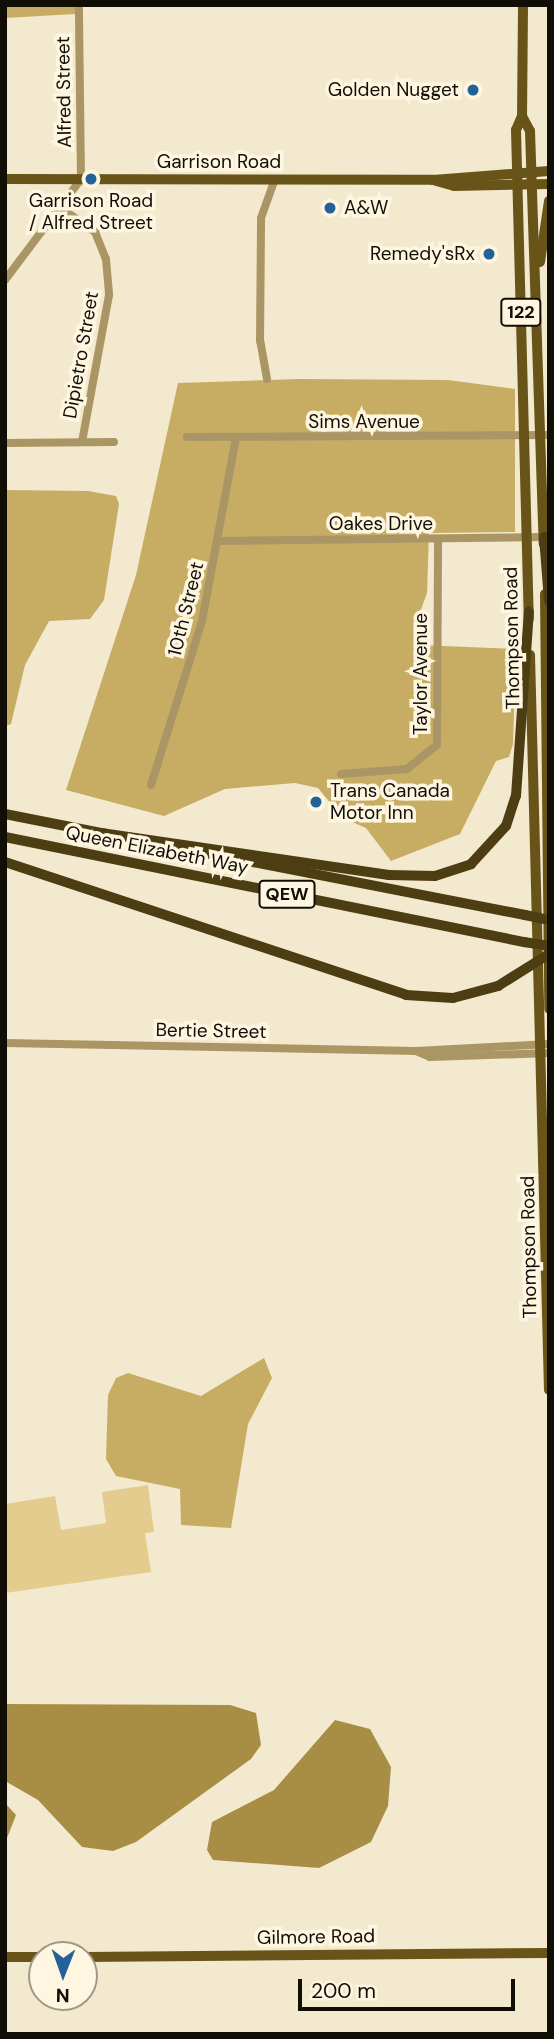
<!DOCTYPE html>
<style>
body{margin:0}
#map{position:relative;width:554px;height:2039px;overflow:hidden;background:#f3e9ce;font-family:"DM Sans",sans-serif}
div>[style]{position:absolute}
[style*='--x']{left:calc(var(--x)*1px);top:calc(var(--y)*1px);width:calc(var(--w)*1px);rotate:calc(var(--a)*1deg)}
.green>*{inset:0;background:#e4cc8f}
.forest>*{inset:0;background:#c7ac63}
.water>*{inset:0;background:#a88d45}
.minor>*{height:8px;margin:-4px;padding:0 4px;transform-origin:4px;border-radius:4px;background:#aa9665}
.major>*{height:10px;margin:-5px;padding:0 5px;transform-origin:5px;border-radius:5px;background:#685418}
.highway>*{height:10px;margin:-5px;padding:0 5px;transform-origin:5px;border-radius:5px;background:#4d3d12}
.highway-bridge>*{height:10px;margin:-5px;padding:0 5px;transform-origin:5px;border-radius:5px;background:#4d3d12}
.dots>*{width:19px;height:19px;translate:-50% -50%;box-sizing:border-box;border:4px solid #fef6e1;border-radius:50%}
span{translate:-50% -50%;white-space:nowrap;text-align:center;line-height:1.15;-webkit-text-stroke:7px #fef6e1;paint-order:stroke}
.shield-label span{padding:2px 5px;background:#fef6e1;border:2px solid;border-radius:5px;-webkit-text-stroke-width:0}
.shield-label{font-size:18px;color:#110e06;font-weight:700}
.poi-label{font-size:19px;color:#110e06}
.right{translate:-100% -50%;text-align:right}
.left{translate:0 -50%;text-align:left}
.street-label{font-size:19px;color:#110e06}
.frame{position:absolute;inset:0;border:7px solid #110e06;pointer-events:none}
.north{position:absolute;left:28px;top:1941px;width:70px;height:70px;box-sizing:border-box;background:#fef6e1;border:2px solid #9f9989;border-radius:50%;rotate:181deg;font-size:19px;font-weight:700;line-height:28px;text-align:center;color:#110e06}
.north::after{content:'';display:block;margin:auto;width:24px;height:32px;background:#246198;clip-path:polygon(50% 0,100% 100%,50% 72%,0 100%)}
.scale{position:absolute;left:298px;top:1979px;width:217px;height:32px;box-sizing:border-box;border:4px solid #110e06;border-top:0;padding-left:9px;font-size:21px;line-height:24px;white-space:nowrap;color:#110e06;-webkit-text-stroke:5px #fef6e1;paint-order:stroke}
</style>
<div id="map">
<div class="green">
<div style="clip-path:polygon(148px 1485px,154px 1532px,145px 1533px,151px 1572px,5px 1593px,5px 1504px,55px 1496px,61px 1530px,106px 1523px,102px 1492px)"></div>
</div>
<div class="forest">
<div style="clip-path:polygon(5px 5px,75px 5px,75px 14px,5px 18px)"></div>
<div style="clip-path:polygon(299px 379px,448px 380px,515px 389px,515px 532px,429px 533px,427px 593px,418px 618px,419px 645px,516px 649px,513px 744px,509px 757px,496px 761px,460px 834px,391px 861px,366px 828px,343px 818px,318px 788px,295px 783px,225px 789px,164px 816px,66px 790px,136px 575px,178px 383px)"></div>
<div style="clip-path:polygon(5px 490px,88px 491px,116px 496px,119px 504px,104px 600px,90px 619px,49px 621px,25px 665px,11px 724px,5px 726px)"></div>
<div style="clip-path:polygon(264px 1358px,272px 1378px,248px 1424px,231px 1528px,181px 1525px,180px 1489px,116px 1476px,106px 1459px,108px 1395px,116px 1378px,128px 1373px,201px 1396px)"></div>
</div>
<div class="water">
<div style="clip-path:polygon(5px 1704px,230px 1705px,256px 1713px,261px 1745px,251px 1759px,136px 1842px,113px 1851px,82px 1847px,38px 1800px,5px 1781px)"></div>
<div style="clip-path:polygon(335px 1720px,370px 1729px,391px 1767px,388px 1806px,371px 1842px,319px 1868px,213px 1860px,207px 1850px,212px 1822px,274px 1790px)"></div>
<div style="clip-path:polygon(5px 1803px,16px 1815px,5px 1843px)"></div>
</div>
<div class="minor">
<div style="--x:61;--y:208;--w:42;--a:35.2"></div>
<div style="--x:95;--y:232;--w:29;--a:68"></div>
<div style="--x:106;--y:259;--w:36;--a:85"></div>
<div style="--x:109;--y:295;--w:149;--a:100.4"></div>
<div style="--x:5;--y:280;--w:126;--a:-53"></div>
<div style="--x:81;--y:179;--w:174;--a:-90.7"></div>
<div style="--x:267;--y:379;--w:39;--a:-100"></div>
<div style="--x:260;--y:341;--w:123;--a:-89.5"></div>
<div style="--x:261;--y:218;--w:41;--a:-70.3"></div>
<div style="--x:187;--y:437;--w:362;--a:-0.3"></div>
<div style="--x:5;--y:443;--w:109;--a:-0.5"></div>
<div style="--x:218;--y:541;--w:326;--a:-0.7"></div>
<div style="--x:341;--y:774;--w:66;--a:-4.3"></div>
<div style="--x:407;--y:769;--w:38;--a:-39"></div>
<div style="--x:437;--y:745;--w:205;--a:-89.7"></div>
<div style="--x:151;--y:785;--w:172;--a:-72.7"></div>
<div style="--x:202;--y:621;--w:186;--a:-79.5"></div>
<div style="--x:5;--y:1043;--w:411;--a:1.1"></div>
<div style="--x:416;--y:1051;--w:133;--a:-3"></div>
<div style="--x:416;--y:1051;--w:15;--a:23"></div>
<div style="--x:430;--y:1057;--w:119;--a:-1.9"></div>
</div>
<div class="major">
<div style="--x:523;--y:5;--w:111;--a:90.5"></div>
<div style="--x:522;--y:116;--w:15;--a:113"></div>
<div style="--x:516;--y:130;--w:489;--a:88.5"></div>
<div style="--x:522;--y:116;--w:17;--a:62"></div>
<div style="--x:530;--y:131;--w:413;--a:88.1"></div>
<div style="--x:5;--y:179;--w:428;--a:0.1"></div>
<div style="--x:433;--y:180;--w:116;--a:-4.4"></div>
<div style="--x:433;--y:180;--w:22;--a:16"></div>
<div style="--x:454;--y:186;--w:95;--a:-1.2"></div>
<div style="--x:540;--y:262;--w:62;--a:-81.6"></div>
<div style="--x:545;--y:594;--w:415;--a:89.4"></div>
<div style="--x:530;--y:655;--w:735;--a:88.52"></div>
<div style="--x:5;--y:1957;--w:37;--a:0"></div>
<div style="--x:84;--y:1957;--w:465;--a:-0.5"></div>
</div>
<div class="highway">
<div style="--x:544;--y:537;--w:64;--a:85.5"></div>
<div style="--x:5;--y:814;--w:103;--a:11.2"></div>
<div style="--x:101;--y:833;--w:291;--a:8.3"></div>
<div style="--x:389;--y:875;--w:46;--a:1.2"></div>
<div style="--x:435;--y:876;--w:38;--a:-18"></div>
<div style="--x:471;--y:864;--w:52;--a:-47.4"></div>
<div style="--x:506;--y:826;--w:32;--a:-72"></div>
<div style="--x:516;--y:796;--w:185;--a:-86"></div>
<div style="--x:5;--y:837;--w:530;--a:11.44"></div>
<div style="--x:160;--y:844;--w:372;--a:11"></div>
<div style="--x:5;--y:862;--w:422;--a:18.3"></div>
<div style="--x:406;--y:995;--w:47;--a:3.7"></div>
<div style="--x:453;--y:998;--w:47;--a:-14.9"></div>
</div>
<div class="highway-bridge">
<div style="--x:525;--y:915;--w:25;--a:12"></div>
<div style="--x:524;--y:942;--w:25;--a:9"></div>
<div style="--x:498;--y:986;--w:60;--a:-32.1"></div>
</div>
<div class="dots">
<div style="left:473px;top:90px;background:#246198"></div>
<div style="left:91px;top:179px;background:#246198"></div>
<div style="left:330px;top:208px;background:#246198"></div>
<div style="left:489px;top:254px;background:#246198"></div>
<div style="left:316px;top:802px;background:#246198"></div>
</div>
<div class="shield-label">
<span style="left:521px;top:312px">122</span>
<span style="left:287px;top:894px">QEW</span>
</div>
<div class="poi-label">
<span class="right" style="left:459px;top:90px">Golden Nugget</span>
<span style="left:91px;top:212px">Garrison Road<br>/ Alfred Street</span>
<span class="left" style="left:344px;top:208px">A&amp;W</span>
<span class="right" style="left:475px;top:254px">Remedy'sRx</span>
<span class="left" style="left:330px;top:802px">Trans Canada<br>Motor Inn</span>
</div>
<div class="street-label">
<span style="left:64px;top:92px;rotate:-91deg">Alfred Street</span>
<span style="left:219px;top:162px">Garrison Road</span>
<span style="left:81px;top:355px;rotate:-80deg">Dipietro Street</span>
<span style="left:364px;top:422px">Sims Avenue</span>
<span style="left:381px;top:524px">Oakes Drive</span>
<span style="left:186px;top:609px;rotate:-76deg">10th Street</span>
<span style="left:512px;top:638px;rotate:-91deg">Thompson Road</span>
<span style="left:421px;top:674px;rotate:-90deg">Taylor Avenue</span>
<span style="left:157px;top:850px;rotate:11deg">Queen Elizabeth Way</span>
<span style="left:211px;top:1031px;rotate:1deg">Bertie Street</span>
<span style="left:529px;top:1247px;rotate:-91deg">Thompson Road</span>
<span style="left:316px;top:1937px;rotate:-1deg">Gilmore Road</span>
</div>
<div class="frame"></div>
<div class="north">N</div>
<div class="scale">200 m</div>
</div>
